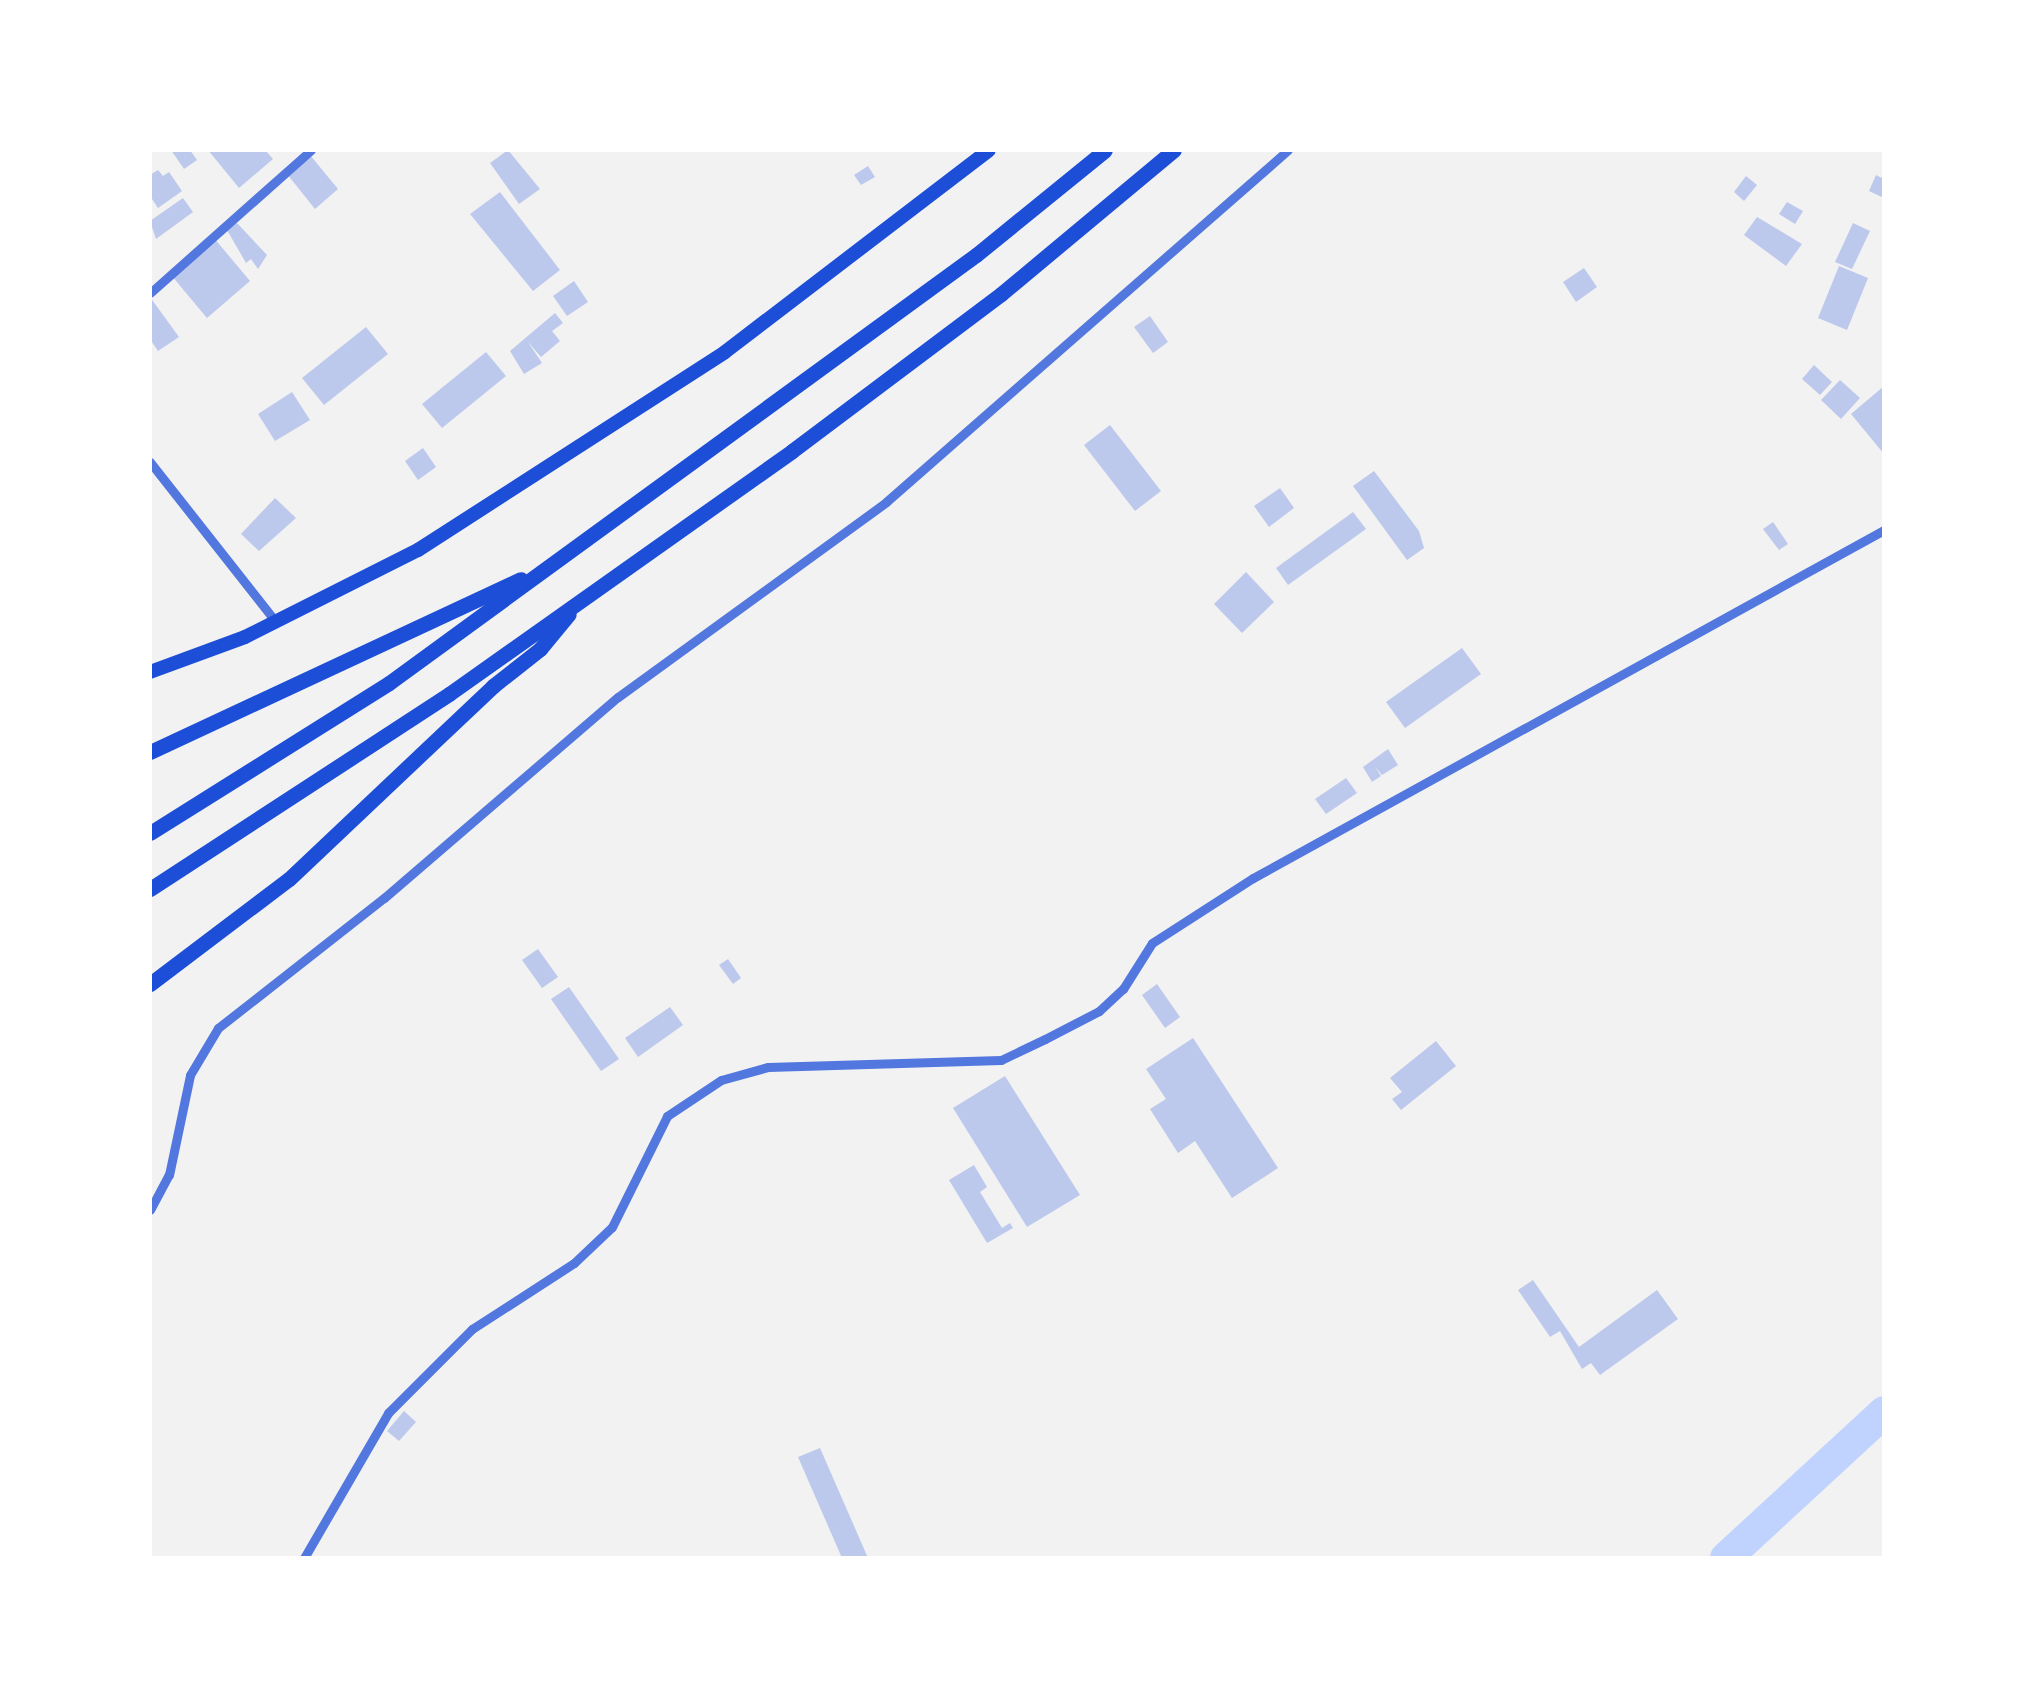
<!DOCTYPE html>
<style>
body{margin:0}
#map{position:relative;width:2034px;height:1708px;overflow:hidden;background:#f2f2f2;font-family:"Times New Roman",serif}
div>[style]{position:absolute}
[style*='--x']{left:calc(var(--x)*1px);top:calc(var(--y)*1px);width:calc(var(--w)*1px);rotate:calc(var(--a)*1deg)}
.river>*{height:32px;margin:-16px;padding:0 16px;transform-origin:16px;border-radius:16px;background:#bfd3fe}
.building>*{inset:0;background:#bdc9ec}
.minor>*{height:9px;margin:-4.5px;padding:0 4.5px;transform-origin:4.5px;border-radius:4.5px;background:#5277de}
.primary>*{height:14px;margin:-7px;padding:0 7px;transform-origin:7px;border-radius:7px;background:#1d4ed8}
.motorway>*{height:15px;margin:-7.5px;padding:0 7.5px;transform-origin:7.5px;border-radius:7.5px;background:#1d4ed8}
span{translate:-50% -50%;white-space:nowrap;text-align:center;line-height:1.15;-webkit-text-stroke:10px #fff;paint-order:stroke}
.frame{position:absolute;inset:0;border:152px solid #fff;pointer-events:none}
</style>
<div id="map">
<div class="river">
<div style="--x:1726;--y:1558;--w:215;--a:-42.7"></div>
</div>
<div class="building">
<div style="clip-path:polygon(171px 150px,190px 150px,197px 160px,184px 169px)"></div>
<div style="clip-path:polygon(208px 150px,265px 150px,273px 159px,239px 188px)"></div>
<div style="clip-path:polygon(508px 150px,540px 189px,519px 204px,490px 163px)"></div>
<div style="clip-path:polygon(310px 155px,338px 189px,315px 209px,287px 174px)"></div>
<div style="clip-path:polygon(868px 166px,875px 177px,861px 185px,854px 175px)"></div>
<div style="clip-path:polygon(158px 170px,163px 176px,169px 172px,182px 191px,158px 208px,150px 196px,150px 175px)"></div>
<div style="clip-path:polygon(1876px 175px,1884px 179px,1884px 198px,1869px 191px)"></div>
<div style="clip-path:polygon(1746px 176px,1757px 185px,1744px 201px,1734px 192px)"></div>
<div style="clip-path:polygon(500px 192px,560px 270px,533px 291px,470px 214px)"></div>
<div style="clip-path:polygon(183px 198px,193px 212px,156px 239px,150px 221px)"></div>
<div style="clip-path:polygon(1787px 202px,1803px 211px,1795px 224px,1779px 214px)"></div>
<div style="clip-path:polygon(1757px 217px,1802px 244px,1786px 266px,1744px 235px)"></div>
<div style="clip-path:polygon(237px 223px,267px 255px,258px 269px,251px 259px,246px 263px,227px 230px)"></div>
<div style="clip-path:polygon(1853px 223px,1870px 231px,1852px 269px,1835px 262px)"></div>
<div style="clip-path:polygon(214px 238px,250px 281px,207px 318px,171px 275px)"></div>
<div style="clip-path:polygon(1839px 266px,1868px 278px,1847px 330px,1818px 318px)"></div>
<div style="clip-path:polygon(1584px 268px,1597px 287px,1576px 302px,1563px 282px)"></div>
<div style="clip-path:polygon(574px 281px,588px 302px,567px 316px,553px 296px)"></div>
<div style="clip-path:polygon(150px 297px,179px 337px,158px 351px,150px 339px)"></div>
<div style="clip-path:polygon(555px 313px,563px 323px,552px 331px,560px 341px,541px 357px,528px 342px,542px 363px,524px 374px,510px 351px)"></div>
<div style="clip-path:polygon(1150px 316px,1168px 342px,1153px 353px,1134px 327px)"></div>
<div style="clip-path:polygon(366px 327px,388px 354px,324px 405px,302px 378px)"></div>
<div style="clip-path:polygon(486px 352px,506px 376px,442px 428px,422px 404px)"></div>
<div style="clip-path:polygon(1814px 365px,1832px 382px,1820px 395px,1802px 379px)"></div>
<div style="clip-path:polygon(1840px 380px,1860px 398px,1841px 419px,1821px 400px)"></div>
<div style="clip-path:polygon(1884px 386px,1884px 454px,1851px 414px)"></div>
<div style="clip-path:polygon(292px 392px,310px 420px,275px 441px,258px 414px)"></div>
<div style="clip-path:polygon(1110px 425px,1161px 491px,1135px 511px,1084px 445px)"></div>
<div style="clip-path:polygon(423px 448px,436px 467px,418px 480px,405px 461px)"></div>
<div style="clip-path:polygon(1374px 471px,1419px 531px,1424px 548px,1407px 560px,1353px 486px)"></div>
<div style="clip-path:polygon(1280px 488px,1294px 508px,1269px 527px,1254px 506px)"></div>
<div style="clip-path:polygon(275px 498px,296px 518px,259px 551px,241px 534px)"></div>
<div style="clip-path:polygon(1353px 512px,1366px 529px,1288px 585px,1276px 568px)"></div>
<div style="clip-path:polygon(1773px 522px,1788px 544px,1779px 550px,1763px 529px)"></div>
<div style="clip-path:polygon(1246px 572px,1274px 602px,1242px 633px,1214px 604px)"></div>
<div style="clip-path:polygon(1462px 648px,1481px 674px,1405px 728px,1386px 702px)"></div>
<div style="clip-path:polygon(1388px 749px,1398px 765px,1382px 775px,1375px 767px,1381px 776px,1372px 782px,1363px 767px)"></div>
<div style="clip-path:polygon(1346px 778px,1357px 793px,1326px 814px,1315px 799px)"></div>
<div style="clip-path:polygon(538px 949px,558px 977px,542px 988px,522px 960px)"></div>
<div style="clip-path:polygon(728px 959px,741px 978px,733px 984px,719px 965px)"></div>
<div style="clip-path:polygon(1157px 984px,1180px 1017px,1165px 1028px,1142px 995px)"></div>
<div style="clip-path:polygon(569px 987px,619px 1059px,601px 1071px,551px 999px)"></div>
<div style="clip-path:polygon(670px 1007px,683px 1025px,638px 1057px,625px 1038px)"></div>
<div style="clip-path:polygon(1193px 1038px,1278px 1168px,1232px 1198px,1195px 1141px,1178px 1153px,1150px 1109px,1166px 1099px,1146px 1069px)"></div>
<div style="clip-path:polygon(1436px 1041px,1456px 1066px,1401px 1110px,1392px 1099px,1402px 1092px,1390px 1078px)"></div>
<div style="clip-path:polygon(1005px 1076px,1080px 1195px,1027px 1227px,953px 1108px)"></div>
<div style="clip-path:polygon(974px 1165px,987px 1187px,980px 1192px,1002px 1228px,1010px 1223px,1013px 1228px,987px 1243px,949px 1180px)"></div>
<div style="clip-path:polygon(1533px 1280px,1579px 1347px,1657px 1290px,1678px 1319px,1600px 1375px,1591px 1363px,1582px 1369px,1560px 1331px,1550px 1337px,1518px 1290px)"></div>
<div style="clip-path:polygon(404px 1411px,416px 1422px,399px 1441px,387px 1431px)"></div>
<div style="clip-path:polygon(820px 1448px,868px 1558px,842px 1558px,798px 1457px)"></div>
</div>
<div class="minor">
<div style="--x:150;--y:293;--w:215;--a:-41.6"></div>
<div style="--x:150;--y:462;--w:204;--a:51.8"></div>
<div style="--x:150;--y:1210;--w:40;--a:-62"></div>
<div style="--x:169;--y:1175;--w:102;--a:-78.1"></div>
<div style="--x:190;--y:1075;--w:55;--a:-59.2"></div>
<div style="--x:218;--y:1028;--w:211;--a:-38.1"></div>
<div style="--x:384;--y:898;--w:308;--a:-40.7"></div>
<div style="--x:618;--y:697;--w:331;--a:-36"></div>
<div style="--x:886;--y:502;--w:534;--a:-41.21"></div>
<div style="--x:304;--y:1558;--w:168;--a:-59.9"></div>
<div style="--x:388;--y:1413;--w:119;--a:-45"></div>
<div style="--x:472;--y:1329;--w:121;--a:-32.9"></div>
<div style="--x:574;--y:1263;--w:52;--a:-43.5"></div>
<div style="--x:612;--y:1227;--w:124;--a:-63.6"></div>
<div style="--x:667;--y:1116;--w:65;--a:-33.7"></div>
<div style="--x:721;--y:1080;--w:49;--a:-15.5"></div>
<div style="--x:768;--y:1067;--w:233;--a:-1.7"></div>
<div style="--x:1001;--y:1060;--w:49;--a:-25.5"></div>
<div style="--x:1045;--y:1039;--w:61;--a:-27.4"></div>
<div style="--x:1099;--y:1011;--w:33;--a:-43"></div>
<div style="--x:1123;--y:989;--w:54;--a:-57.8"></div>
<div style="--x:1152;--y:943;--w:120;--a:-32.8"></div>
<div style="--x:1253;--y:878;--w:721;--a:-28.88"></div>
</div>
<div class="primary">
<div style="--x:150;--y:672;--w:101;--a:-20.2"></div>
<div style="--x:245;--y:637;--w:194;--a:-26.7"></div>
<div style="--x:418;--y:550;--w:365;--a:-32.8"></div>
<div style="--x:725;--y:352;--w:332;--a:-37.4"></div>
</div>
<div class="motorway">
<div style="--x:150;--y:752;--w:409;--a:-25"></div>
<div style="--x:150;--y:833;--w:282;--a:-32.1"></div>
<div style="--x:389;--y:683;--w:726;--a:-36.1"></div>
<div style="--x:976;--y:255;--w:166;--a:-39.1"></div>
<div style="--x:150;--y:889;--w:357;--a:-33.1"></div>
<div style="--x:449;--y:694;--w:420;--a:-35.3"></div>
<div style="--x:792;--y:451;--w:261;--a:-36.9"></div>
<div style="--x:1001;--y:294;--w:225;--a:-39.8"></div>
<div style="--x:150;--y:984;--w:174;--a:-37.1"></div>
<div style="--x:289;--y:879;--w:281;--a:-43.4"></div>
<div style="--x:493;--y:686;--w:60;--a:-38.2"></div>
<div style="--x:540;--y:649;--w:45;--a:-50.4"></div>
</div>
<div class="frame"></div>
</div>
